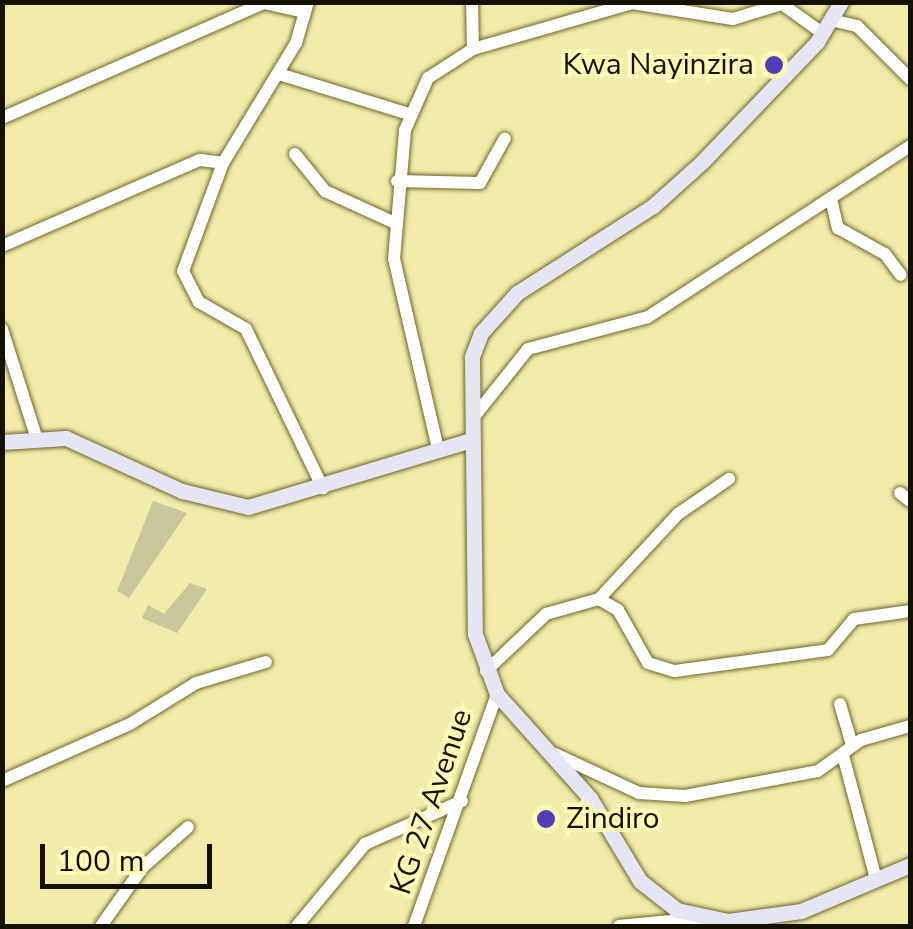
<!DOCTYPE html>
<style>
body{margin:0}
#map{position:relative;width:913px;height:929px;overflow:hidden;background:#f1ecaa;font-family:"Nunito Sans",sans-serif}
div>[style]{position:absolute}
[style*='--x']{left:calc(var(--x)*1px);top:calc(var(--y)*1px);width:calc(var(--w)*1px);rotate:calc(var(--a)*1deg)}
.green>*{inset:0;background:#c9c69a}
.roads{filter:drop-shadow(0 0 2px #6c6728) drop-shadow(0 0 2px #6c6728)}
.minor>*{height:12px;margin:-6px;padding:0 6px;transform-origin:6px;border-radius:6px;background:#fff}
.major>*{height:15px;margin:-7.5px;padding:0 7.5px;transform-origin:7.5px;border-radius:7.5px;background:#e5e5f4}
.dots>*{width:28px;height:28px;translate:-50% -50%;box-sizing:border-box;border:5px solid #fef9b7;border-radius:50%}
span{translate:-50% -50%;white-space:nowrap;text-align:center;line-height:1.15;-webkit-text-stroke:8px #fef9b7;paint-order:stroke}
.poi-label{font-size:30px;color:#141100}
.right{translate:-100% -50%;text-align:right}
.left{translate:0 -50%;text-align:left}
.street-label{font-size:30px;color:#141100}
.frame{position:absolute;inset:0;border:5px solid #141100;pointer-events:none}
.scale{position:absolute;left:40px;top:844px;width:172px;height:45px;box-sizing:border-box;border:5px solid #141100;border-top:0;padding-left:12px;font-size:30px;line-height:35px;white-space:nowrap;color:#141100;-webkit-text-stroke:8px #fef9b7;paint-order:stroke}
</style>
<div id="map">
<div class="green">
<div style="clip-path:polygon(153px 501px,187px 513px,129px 598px,117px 591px)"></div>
<div style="clip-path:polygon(190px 583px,207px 589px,177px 633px,142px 618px,148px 605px,164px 614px)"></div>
</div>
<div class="roads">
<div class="minor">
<div style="--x:308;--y:2;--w:43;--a:106.3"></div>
<div style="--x:296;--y:43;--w:140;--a:121.3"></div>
<div style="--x:223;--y:163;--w:115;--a:110.3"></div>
<div style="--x:183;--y:271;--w:35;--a:63"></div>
<div style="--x:199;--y:302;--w:54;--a:29.9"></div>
<div style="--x:246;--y:329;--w:177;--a:64.2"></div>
<div style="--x:472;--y:2;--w:47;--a:88.8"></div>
<div style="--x:831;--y:20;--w:27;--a:13"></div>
<div style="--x:857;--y:26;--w:75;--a:45"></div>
<div style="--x:279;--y:74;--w:136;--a:17.1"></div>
<div style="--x:2;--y:118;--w:286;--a:-23.7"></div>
<div style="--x:264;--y:3;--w:42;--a:12.4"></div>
<div style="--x:295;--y:154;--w:48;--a:51"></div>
<div style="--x:325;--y:191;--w:79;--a:24.6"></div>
<div style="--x:397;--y:181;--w:83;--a:1.4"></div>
<div style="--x:480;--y:183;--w:51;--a:-60.9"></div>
<div style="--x:832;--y:203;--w:26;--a:77"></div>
<div style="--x:838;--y:228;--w:54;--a:29"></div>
<div style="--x:885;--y:254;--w:26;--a:53"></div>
<div style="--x:2;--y:246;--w:216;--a:-23.5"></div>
<div style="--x:200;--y:160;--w:23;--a:7"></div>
<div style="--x:2;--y:329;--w:112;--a:72.4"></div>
<div style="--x:473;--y:418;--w:88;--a:-51.4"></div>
<div style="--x:528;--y:349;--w:124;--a:-14.9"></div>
<div style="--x:648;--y:317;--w:313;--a:-33.1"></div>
<div style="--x:438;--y:449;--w:195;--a:-103"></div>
<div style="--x:394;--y:259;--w:129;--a:-85.1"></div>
<div style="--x:405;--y:130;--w:57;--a:-66.1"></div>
<div style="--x:428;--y:78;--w:54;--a:-32.8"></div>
<div style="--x:473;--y:49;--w:166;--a:-16.1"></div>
<div style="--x:632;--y:3;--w:102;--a:9"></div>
<div style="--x:733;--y:19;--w:51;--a:-17"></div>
<div style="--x:782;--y:4;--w:49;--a:35.9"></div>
<div style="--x:900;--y:493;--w:13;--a:39"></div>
<div style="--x:599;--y:599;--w:116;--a:-47.1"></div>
<div style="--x:678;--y:514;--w:62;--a:-34.5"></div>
<div style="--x:486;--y:671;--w:83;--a:-43.5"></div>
<div style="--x:546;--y:614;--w:55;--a:-15.8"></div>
<div style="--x:599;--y:599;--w:22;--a:30"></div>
<div style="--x:618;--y:610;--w:61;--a:60.5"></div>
<div style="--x:648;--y:663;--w:28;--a:17"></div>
<div style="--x:675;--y:671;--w:154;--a:-7.8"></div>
<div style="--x:828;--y:650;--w:40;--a:-50"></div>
<div style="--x:854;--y:619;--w:57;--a:-8.1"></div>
<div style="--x:840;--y:704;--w:43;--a:73.7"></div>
<div style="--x:555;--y:754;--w:93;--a:24.9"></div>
<div style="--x:639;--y:793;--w:46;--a:3.7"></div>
<div style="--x:685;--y:796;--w:135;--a:-10.6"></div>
<div style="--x:818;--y:771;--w:53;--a:-35.8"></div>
<div style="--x:861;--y:740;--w:51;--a:-15.9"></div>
<div style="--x:843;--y:755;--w:128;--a:75.1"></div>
<div style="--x:2;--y:781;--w:140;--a:-24"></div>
<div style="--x:130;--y:724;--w:78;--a:-31.8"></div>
<div style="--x:196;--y:683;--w:73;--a:-16.7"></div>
<div style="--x:101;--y:926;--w:72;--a:-54.6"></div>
<div style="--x:143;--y:867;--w:60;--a:-41.6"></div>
<div style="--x:297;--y:926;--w:107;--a:-50.3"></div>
<div style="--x:365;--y:844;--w:106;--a:-23.9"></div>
<div style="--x:414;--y:926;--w:246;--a:-70.3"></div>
<div style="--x:619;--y:926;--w:83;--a:-5.5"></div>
</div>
<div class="major">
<div style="--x:841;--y:2;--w:47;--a:121"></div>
<div style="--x:817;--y:42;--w:166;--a:133.8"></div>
<div style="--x:702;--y:162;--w:66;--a:138.1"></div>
<div style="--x:653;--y:206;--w:161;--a:147.4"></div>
<div style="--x:517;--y:293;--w:54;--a:132"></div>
<div style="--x:481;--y:333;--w:26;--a:111"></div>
<div style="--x:472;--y:357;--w:277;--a:89.4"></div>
<div style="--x:475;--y:634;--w:64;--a:69.9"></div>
<div style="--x:497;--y:694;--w:140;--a:48.2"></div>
<div style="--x:590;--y:798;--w:97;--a:58.9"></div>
<div style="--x:640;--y:881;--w:47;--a:38.1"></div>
<div style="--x:677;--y:910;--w:52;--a:12.2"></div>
<div style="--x:728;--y:921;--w:74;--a:-7.8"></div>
<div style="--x:801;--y:911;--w:118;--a:-22.9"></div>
<div style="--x:2;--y:442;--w:64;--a:-3.6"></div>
<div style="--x:66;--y:438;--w:128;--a:24.6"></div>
<div style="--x:182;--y:491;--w:68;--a:13.6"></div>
<div style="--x:248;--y:507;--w:233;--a:-16.7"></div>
</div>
</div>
<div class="dots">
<div style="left:774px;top:65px;background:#513eb5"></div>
<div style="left:546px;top:819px;background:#513eb5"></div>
</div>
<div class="poi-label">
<span class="right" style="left:754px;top:65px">Kwa Nayinzira</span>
<span class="left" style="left:566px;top:819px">Zindiro</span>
</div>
<div class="street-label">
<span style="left:432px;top:802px;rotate:-71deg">KG 27 Avenue</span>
</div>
<div class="frame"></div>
<div class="scale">100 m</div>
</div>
